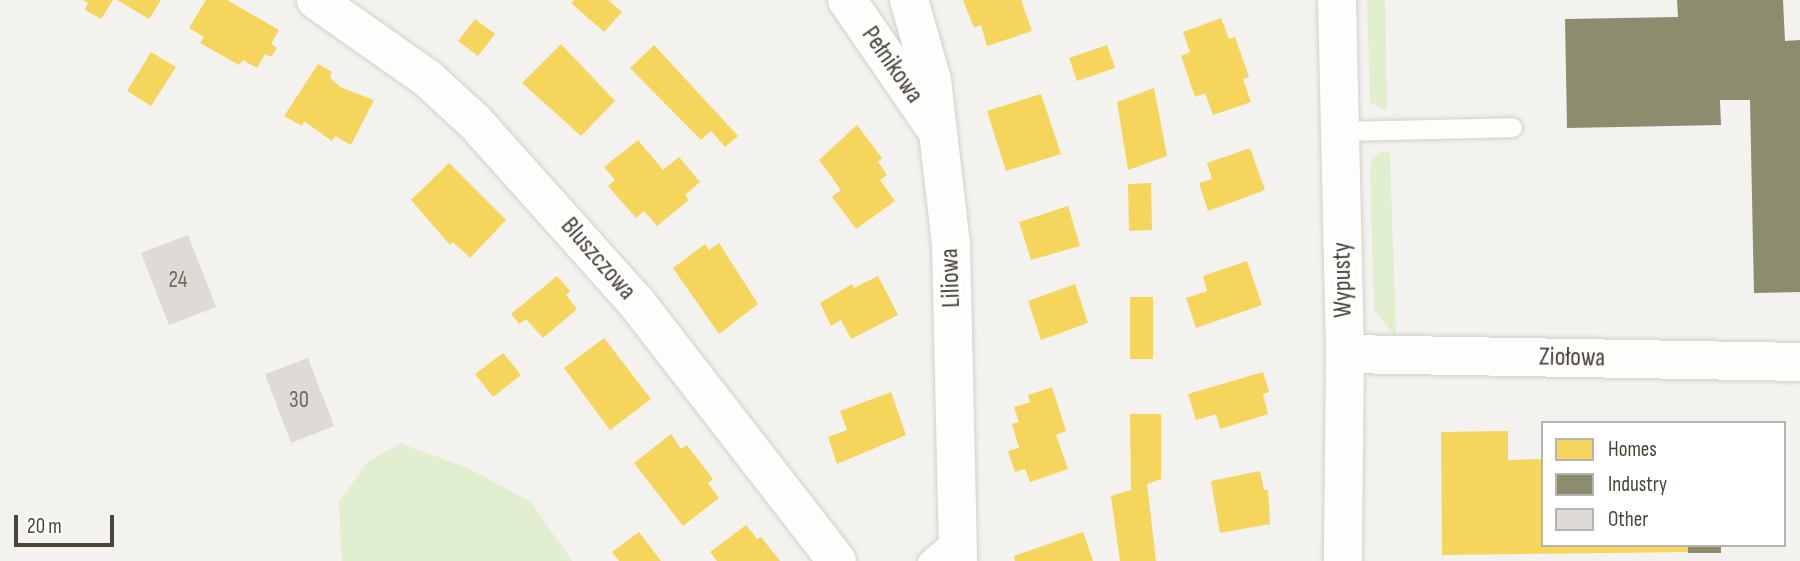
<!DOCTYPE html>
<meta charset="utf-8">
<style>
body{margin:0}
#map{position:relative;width:1800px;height:561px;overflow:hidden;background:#f4f2ee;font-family:"Sofia Sans Condensed",sans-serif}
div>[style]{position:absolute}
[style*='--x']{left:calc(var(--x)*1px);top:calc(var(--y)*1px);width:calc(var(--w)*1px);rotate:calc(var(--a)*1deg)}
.green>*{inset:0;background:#e1eecf}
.homes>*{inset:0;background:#f6d55c}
.industry>*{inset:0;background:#8c8c6e}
.building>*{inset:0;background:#dedbd6}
.roads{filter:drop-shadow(0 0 2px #d2d0cb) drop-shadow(0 0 2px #d2d0cb)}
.service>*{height:19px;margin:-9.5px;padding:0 9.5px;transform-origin:9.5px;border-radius:9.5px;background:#fdfdfc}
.minor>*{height:38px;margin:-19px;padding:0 19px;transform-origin:19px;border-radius:19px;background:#fdfdfc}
span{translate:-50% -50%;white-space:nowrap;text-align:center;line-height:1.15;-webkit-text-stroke:7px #fff;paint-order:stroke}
.number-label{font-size:23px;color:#706a61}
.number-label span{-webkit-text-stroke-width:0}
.street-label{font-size:26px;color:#4b4439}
.legend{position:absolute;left:1541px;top:421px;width:245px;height:126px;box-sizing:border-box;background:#fff;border:2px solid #b7b4b0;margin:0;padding:9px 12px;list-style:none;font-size:21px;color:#4b4439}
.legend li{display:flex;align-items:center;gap:14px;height:35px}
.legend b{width:35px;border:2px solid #b7b4b0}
.scale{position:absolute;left:14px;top:515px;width:100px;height:32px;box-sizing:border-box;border:4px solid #4b4439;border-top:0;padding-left:9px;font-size:21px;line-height:24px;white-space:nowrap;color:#4b4439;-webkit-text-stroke:5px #fff;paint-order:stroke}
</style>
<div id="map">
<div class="green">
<div style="clip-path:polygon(1367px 0,1385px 0,1387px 110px,1370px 103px)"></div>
<div style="clip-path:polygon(1382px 152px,1390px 152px,1396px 337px,1374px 310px,1370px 168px,1371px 160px)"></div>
<div style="clip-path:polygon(400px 443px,470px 469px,531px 502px,572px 561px,342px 561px,339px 503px,366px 463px)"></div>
</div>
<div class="homes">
<div style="clip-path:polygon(83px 0,113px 0,101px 19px,85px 10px,88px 3px)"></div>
<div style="clip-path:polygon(117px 0,161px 0,149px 19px)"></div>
<div style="clip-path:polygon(206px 0,227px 0,279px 30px,271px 44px,277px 48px,271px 57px,265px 54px,257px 68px,243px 60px,239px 65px,200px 43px,204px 37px,189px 28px)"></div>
<div style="clip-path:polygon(574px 0,608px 0,622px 12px,604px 32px,571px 3px)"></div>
<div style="clip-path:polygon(963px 0,1021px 0,1032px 31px,987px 46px,981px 25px,974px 28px)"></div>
<div style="clip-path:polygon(1221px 18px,1229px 39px,1235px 37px,1249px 77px,1243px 79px,1251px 102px,1213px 115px,1205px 93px,1195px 97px,1181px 56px,1190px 52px,1183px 32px)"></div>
<div style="clip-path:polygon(475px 19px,495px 34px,478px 56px,458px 41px)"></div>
<div style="clip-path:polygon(561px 44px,615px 101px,581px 136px,522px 83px)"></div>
<div style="clip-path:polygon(654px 45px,738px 136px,725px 147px,711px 131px,701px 140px,630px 68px)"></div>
<div style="clip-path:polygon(1107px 45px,1115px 68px,1077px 81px,1069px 58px)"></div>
<div style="clip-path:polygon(151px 52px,176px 67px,151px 106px,127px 91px)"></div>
<div style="clip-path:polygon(318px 64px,332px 72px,330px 78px,342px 88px,374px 100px,351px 145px,335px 136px,332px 141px,304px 121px,302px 126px,284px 116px)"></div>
<div style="clip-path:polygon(1154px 88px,1167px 156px,1128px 170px,1117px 102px)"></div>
<div style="clip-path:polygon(1041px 94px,1061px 154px,1006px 171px,987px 111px)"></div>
<div style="clip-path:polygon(857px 125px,882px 158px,878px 162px,887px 175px,880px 180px,895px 201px,856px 229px,832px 197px,841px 190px,819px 160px)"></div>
<div style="clip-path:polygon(638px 140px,663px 170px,679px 157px,700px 182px,685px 195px,689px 200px,657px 226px,644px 211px,636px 218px,608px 186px,615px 180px,604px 167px)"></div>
<div style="clip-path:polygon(1250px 148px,1265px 190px,1208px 211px,1199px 183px,1212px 179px,1207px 163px)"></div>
<div style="clip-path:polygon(449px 163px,506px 220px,470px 258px,453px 242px,450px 245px,411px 200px)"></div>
<div style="clip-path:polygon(1151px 183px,1152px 230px,1129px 231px,1128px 184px)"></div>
<div style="clip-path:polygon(1068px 206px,1080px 246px,1031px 260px,1019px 222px)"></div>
<div style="clip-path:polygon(719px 243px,758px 304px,719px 334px,673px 268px,705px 244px,709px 250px)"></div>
<div style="clip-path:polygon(1247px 261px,1262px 305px,1196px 328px,1186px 298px,1207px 291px,1203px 276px)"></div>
<div style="clip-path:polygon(557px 276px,570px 291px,566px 295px,577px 309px,543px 338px,526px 319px,519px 324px,511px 314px)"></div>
<div style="clip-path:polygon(878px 276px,898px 315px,851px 339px,841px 320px,831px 326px,820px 303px,852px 284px,854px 288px)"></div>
<div style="clip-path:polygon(1075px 284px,1088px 323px,1041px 340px,1028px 301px)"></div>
<div style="clip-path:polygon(1130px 297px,1153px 297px,1153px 359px,1130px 359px)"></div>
<div style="clip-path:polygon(604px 338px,651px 399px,610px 430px,564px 368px)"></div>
<div style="clip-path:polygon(503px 353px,521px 375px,493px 397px,475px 374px)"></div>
<div style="clip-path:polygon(1263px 372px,1269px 392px,1263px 394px,1268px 414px,1220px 429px,1216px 414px,1196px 420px,1188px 394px)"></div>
<div style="clip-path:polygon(1052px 387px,1066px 431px,1056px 435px,1068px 469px,1030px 482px,1025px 469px,1015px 472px,1008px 451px,1019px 448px,1012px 424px,1019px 422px,1014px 407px,1030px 402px,1028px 395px)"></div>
<div style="clip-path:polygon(891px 392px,906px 435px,837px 464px,828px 437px,847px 430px,840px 411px)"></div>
<div style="clip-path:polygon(1130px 414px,1161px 414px,1161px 479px,1147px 484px,1156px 561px,1120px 561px,1111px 496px,1131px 490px)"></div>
<div style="clip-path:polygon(1508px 431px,1508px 460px,1543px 459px,1543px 545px,1688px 545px,1688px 552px,1442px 555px,1441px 432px)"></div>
<div style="clip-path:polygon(671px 434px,681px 449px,687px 445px,713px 479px,708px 483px,719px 498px,683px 526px,634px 463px)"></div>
<div style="clip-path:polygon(1260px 471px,1264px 490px,1268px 490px,1270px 524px,1220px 533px,1211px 481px)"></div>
<div style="clip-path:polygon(746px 525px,757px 539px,761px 537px,780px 561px,717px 561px,710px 552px)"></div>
<div style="clip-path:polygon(639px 532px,661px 561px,619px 561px,612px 552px)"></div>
<div style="clip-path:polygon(1083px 532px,1093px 561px,1015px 561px,1014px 556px)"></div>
</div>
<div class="industry">
<div style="clip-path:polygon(1677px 0,1783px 0,1785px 41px,1800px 40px,1800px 292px,1754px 293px,1750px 100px,1720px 100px,1721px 125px,1567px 128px,1565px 19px,1678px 17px)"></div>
<div style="clip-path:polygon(1688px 545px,1721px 545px,1721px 553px,1688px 553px)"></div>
</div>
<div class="building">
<div style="clip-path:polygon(188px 235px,216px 307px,169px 325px,141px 253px)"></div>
<div style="clip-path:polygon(308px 358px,334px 426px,291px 443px,265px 374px)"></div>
</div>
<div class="roads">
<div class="service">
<div style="--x:1340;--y:131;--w:172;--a:-1.3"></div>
<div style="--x:927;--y:561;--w:41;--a:-41.1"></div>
</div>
<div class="minor">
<div style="--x:316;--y:0;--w:136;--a:35.1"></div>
<div style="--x:427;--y:78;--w:65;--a:42.5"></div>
<div style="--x:475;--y:122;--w:241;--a:48.2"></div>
<div style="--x:636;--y:302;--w:328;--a:52.2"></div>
<div style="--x:847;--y:0;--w:152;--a:55.5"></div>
<div style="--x:909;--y:0;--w:83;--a:74"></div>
<div style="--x:932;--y:80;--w:165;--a:83.4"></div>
<div style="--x:951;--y:244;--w:317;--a:88.7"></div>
<div style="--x:1337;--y:0;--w:354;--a:88.7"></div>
<div style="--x:1345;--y:354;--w:207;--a:90.6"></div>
<div style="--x:1345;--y:354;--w:455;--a:1"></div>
</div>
</div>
<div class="number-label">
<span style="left:178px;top:280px">24</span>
<span style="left:299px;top:400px">30</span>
</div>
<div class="street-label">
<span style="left:892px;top:65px;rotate:55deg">Pełnikowa</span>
<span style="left:598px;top:259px;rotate:49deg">Bluszczowa</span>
<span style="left:951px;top:278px;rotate:-92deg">Liliowa</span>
<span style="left:1343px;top:280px;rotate:-91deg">Wypusty</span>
<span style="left:1572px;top:358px;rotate:1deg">Ziołowa</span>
</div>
<ul class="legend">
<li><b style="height:19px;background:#f6d55c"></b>Homes</li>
<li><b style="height:19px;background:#8c8c6e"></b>Industry</li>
<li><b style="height:19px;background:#dedbd6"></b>Other</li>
</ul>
<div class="scale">20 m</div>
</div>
